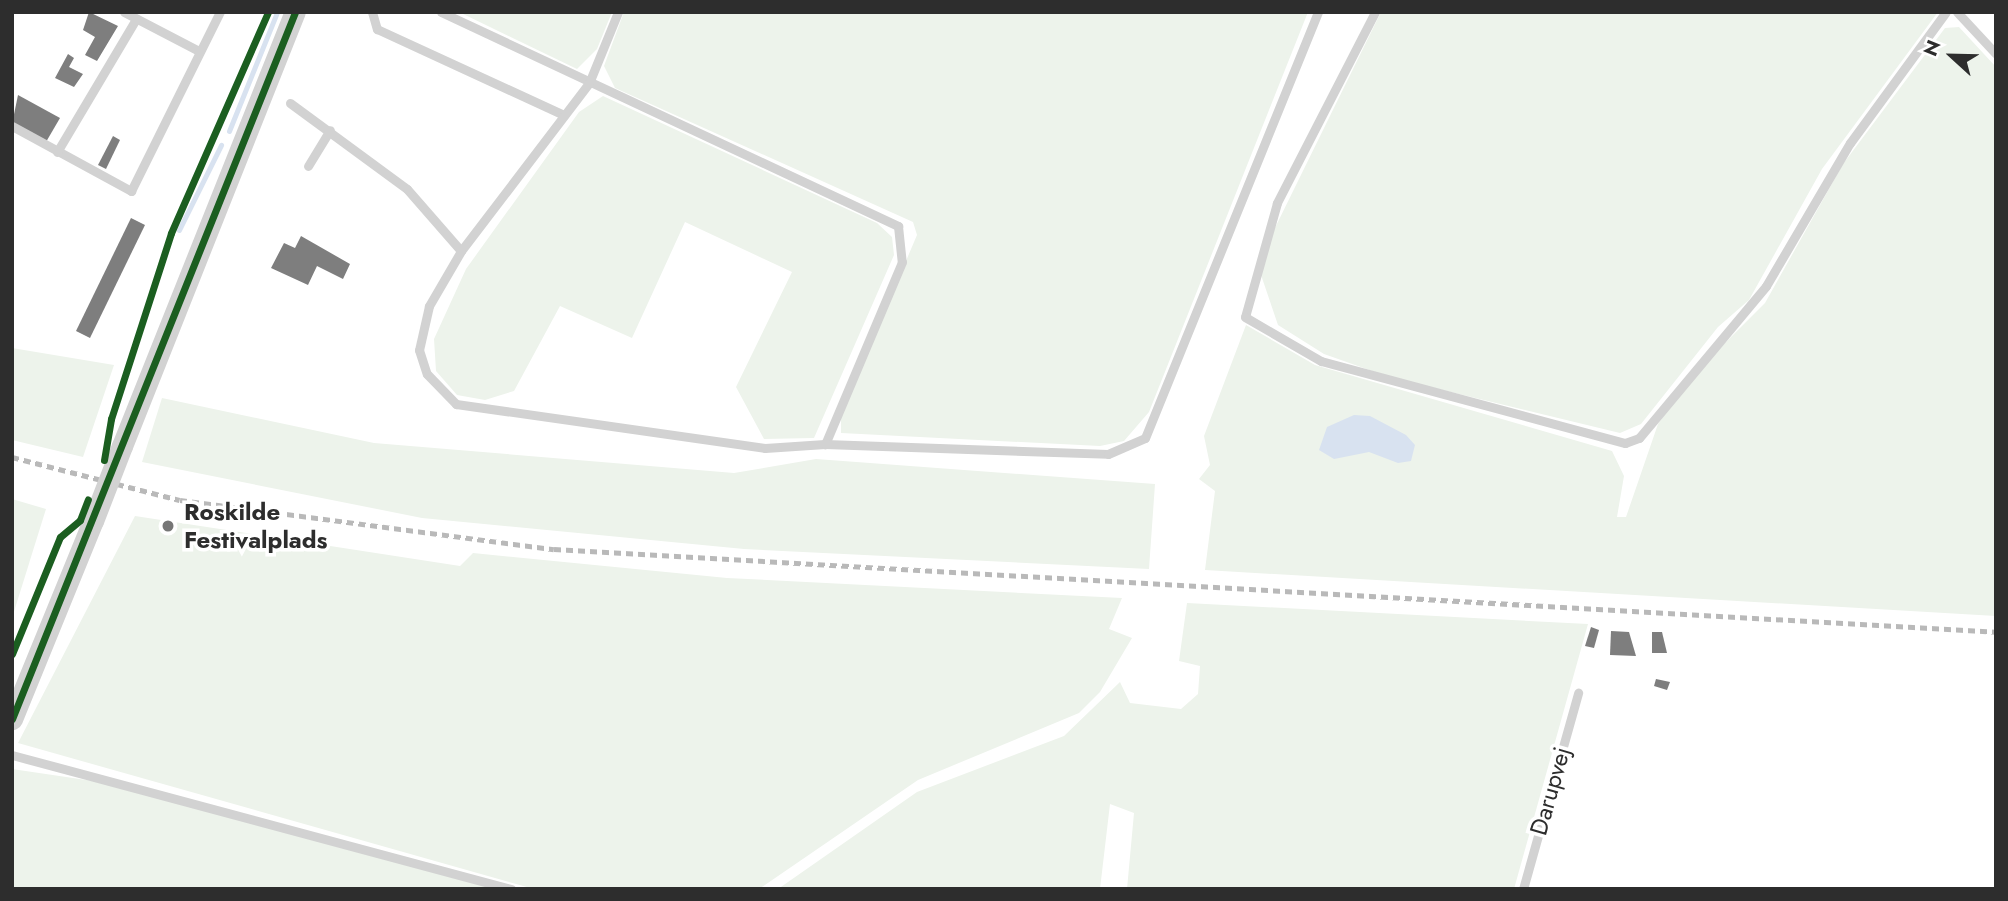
<!DOCTYPE html>
<style>
body{margin:0}
#map{position:relative;width:2008px;height:901px;overflow:hidden;background:#fff;font-family:Jost,sans-serif}
div>[style]{position:absolute}
[style*='--x']{left:calc(var(--x)*1px);top:calc(var(--y)*1px);width:calc(var(--w)*1px);rotate:calc(var(--a)*1deg)}
.green>*{inset:0;background:#edf3eb}
.water>*{inset:0;background:#d8e2f0}
.stream>*{height:5px;margin:-2.5px;padding:0 2.5px;transform-origin:2.5px;border-radius:2.5px;background:#d8e2f0}
.building>*{inset:0;background:#7e7e7e}
.service>*{height:9px;margin:-4.5px;padding:0 4.5px;transform-origin:4.5px;border-radius:4.5px;background:#d2d2d2}
.tertiary>*{height:21px;margin:-10.5px;padding:0 10.5px;transform-origin:10.5px;border-radius:10.5px;background:#d2d2d2}
.rail>*{height:5px;margin-top:-2.5px;transform-origin:0;background:repeating-linear-gradient(90deg,#b9b9b9 0 7px,transparent 0 12px)}
.tertiary-bridge>*{height:21px;margin:-10.5px;padding:0 10.5px;transform-origin:10.5px;border-radius:10.5px;background:#d2d2d2}
.cycleway>*{height:7px;margin:-3.5px;padding:0 3.5px;transform-origin:3.5px;border-radius:3.5px;background:#1b5e20}
.dots>*{width:19px;height:19px;translate:-50% -50%;box-sizing:border-box;border:4px solid #fff;border-radius:50%}
span{translate:-50% -50%;white-space:nowrap;text-align:center;line-height:1.15;-webkit-text-stroke:7px #fff;paint-order:stroke}
.poi-label{font-size:24px;color:#2d2d2d;font-weight:700}
.left{translate:0 -50%;text-align:left}
.street-label{font-size:24px;color:#2d2d2d}
.frame{position:absolute;inset:0;border:14px solid #2d2d2d;pointer-events:none}
.north{position:absolute;left:1917px;top:21px;width:70px;height:70px;-webkit-text-stroke:5px #fff;paint-order:stroke;rotate:292deg;font-size:19px;font-weight:700;line-height:28px;text-align:center;color:#2d2d2d}
.north::after{content:'';display:block;margin:auto;width:24px;height:32px;background:#2d2d2d;clip-path:polygon(50% 0,100% 100%,50% 72%,0 100%)}
</style>
<div id="map">
<div class="green">
<div style="clip-path:polygon(459px 12px,612px 12px,597px 49px,577px 69px)"></div>
<div style="clip-path:polygon(624px 12px,1308px 12px,1149px 412px,1124px 441px,1100px 446px,841px 433px,841px 414px,917px 235px,913px 222px,615px 88px,604px 66px)"></div>
<div style="clip-path:polygon(1381px 12px,1938px 12px,1822px 169px,1749px 300px,1718px 327px,1641px 424px,1620px 433px,1389px 377px,1324px 354px,1278px 325px,1261px 275px,1269px 240px)"></div>
<div style="clip-path:polygon(1959px 27px,1996px 67px,1996px 616px,1205px 570px,1215px 491px,1199px 479px,1210px 465px,1204px 436px,1246px 325px,1315px 365px,1612px 451px,1624px 476px,1617px 517px,1626px 517px,1658px 424px,1691px 377px,1765px 303px,1843px 164px,1945px 28px)"></div>
<div style="clip-path:polygon(603px 96px,877px 223px,892px 237px,894px 255px,814px 438px,764px 439px,736px 387px,792px 272px,685px 222px,632px 338px,560px 306px,514px 391px,485px 400px,457px 395px,436px 371px,434px 339px,466px 269px,579px 112px)"></div>
<div style="clip-path:polygon(12px 348px,114px 365px,83px 457px,12px 440px)"></div>
<div style="clip-path:polygon(162px 398px,374px 443px,734px 473px,816px 459px,1155px 484px,1149px 569px,744px 549px,422px 518px,142px 462px)"></div>
<div style="clip-path:polygon(12px 499px,46px 509px,12px 618px)"></div>
<div style="clip-path:polygon(135px 516px,460px 566px,473px 553px,727px 578px,1122px 598px,1109px 629px,1132px 638px,1100px 692px,1079px 713px,918px 780px,759px 889px,534px 889px,18px 743px)"></div>
<div style="clip-path:polygon(1187px 603px,1588px 624px,1514px 889px,1127px 889px,1134px 813px,1110px 804px,1100px 889px,778px 889px,917px 792px,1064px 736px,1120px 682px,1130px 703px,1181px 709px,1198px 694px,1200px 666px,1179px 661px)"></div>
<div style="clip-path:polygon(12px 769px,100px 782px,501px 889px,12px 889px)"></div>
</div>
<div class="water">
<div style="clip-path:polygon(1370px 416px,1406px 435px,1415px 445px,1411px 461px,1398px 463px,1369px 452px,1334px 459px,1319px 450px,1327px 427px,1354px 415px)"></div>
</div>
<div class="stream">
<div style="--x:229;--y:131;--w:128;--a:-68"></div>
<div style="--x:179;--y:230;--w:95;--a:-63.7"></div>
</div>
<div class="building">
<div style="clip-path:polygon(89px 12px,118px 26px,97px 61px,85px 55px,95px 37px,83px 30px)"></div>
<div style="clip-path:polygon(68px 54px,74px 58px,69px 67px,83px 74px,74px 87px,55px 78px)"></div>
<div style="clip-path:polygon(18px 95px,60px 118px,46px 142px,12px 124px)"></div>
<div style="clip-path:polygon(113px 136px,120px 140px,106px 169px,98px 165px)"></div>
<div style="clip-path:polygon(131px 218px,145px 225px,90px 338px,76px 331px)"></div>
<div style="clip-path:polygon(301px 236px,350px 264px,343px 279px,317px 266px,308px 285px,271px 268px,284px 243px,295px 248px)"></div>
<div style="clip-path:polygon(1591px 627px,1599px 630px,1594px 648px,1585px 646px)"></div>
<div style="clip-path:polygon(1611px 631px,1629px 632px,1636px 656px,1610px 655px)"></div>
<div style="clip-path:polygon(1652px 632px,1662px 632px,1667px 653px,1652px 653px)"></div>
<div style="clip-path:polygon(1656px 679px,1670px 682px,1667px 690px,1654px 686px)"></div>
</div>
<div class="service">
<div style="--x:124;--y:12;--w:85;--a:27.5"></div>
<div style="--x:372;--y:12;--w:18;--a:74"></div>
<div style="--x:377;--y:29;--w:206;--a:24.7"></div>
<div style="--x:441;--y:12;--w:505;--a:25.09"></div>
<div style="--x:898;--y:226;--w:36;--a:84"></div>
<div style="--x:902;--y:262;--w:198;--a:112.9"></div>
<div style="--x:618;--y:12;--w:77;--a:112.2"></div>
<div style="--x:589;--y:83;--w:211;--a:127.3"></div>
<div style="--x:461;--y:251;--w:64;--a:120.2"></div>
<div style="--x:429;--y:306;--w:45;--a:102.8"></div>
<div style="--x:419;--y:350;--w:25;--a:72"></div>
<div style="--x:427;--y:374;--w:42;--a:46"></div>
<div style="--x:456;--y:404;--w:312;--a:8.1"></div>
<div style="--x:765;--y:448;--w:60;--a:-3.8"></div>
<div style="--x:825;--y:444;--w:283;--a:2"></div>
<div style="--x:1108;--y:454;--w:40;--a:-23.4"></div>
<div style="--x:1145;--y:438;--w:460;--a:-67.9"></div>
<div style="--x:1375;--y:12;--w:215;--a:117.2"></div>
<div style="--x:1277;--y:203;--w:118;--a:105.7"></div>
<div style="--x:1245;--y:317;--w:88;--a:30.1"></div>
<div style="--x:1321;--y:361;--w:315;--a:15.1"></div>
<div style="--x:1625;--y:443;--w:15;--a:-20"></div>
<div style="--x:1639;--y:438;--w:198;--a:-50.1"></div>
<div style="--x:1766;--y:286;--w:166;--a:-59.6"></div>
<div style="--x:1850;--y:143;--w:162;--a:-53.8"></div>
<div style="--x:1957;--y:12;--w:57;--a:47.1"></div>
<div style="--x:290;--y:103;--w:145;--a:36.3"></div>
<div style="--x:407;--y:189;--w:82;--a:48.9"></div>
<div style="--x:12;--y:126;--w:136;--a:28.6"></div>
<div style="--x:131;--y:191;--w:200;--a:-63.6"></div>
<div style="--x:57;--y:152;--w:155;--a:-59.3"></div>
<div style="--x:308;--y:166;--w:42;--a:-58.6"></div>
<div style="--x:12;--y:755;--w:517;--a:15.03"></div>
<div style="--x:1523;--y:889;--w:204;--a:-74.3"></div>
</div>
<div class="tertiary">
<div style="--x:122;--y:446;--w:467;--a:-68.3"></div>
<div style="--x:12;--y:719;--w:214;--a:-67.8"></div>
</div>
<div class="rail">
<div style="--x:12;--y:457;--w:173;--a:14.4"></div>
<div style="--x:180;--y:500;--w:377;--a:7.5"></div>
<div style="--x:554;--y:549;--w:1444;--a:3.29"></div>
</div>
<div class="tertiary-bridge">
<div style="--x:93;--y:521;--w:80;--a:-68.9"></div>
</div>
<div class="cycleway">
<div style="--x:104;--y:460;--w:42;--a:-80.3"></div>
<div style="--x:111;--y:419;--w:195;--a:-72.1"></div>
<div style="--x:171;--y:233;--w:241;--a:-66.3"></div>
<div style="--x:12;--y:654;--w:126;--a:-67.7"></div>
<div style="--x:60;--y:537;--w:26;--a:-40"></div>
<div style="--x:80;--y:520;--w:22;--a:-69"></div>
<div style="--x:12;--y:719;--w:762;--a:-68.18"></div>
</div>
<div class="dots">
<div style="left:168px;top:526px;background:#767676"></div>
</div>
<div class="poi-label">
<span class="left" style="left:184px;top:526px">Roskilde<br>Festivalplads</span>
</div>
<div class="street-label">
<span style="left:1550px;top:791px;rotate:-74deg">Darupvej</span>
</div>
<div class="frame"></div>
<div class="north">N</div>
</div>
